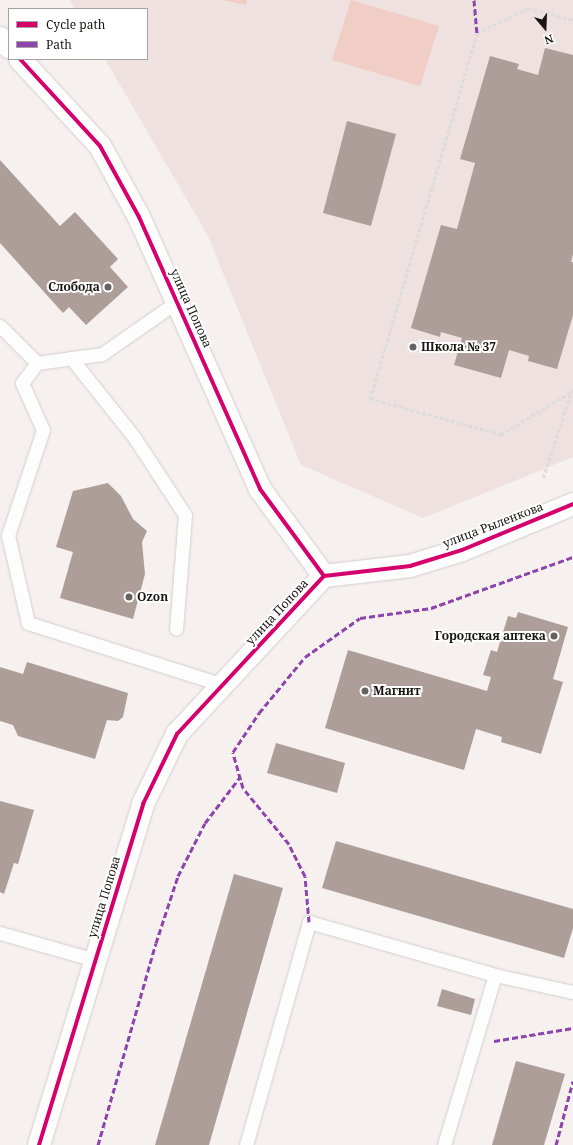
<!DOCTYPE html>
<meta charset="utf-8">
<style>
body{margin:0}
#map{position:relative;width:573px;height:1145px;overflow:hidden;background:#f6f0ef;font-family:"Noto Serif",serif}
div>[style]{position:absolute}
[style*='--x']{left:calc(var(--x)*1px);top:calc(var(--y)*1px);width:calc(var(--w)*1px);rotate:calc(var(--a)*1deg)}
.built>*{inset:0;background:#eee1df}
.green>*{inset:0;background:#f0cdc5}
.building>*{inset:0;background:#ad9e9a}
.path>*{height:2.5px;margin-top:-1.25px;transform-origin:0;background:repeating-linear-gradient(90deg,#dddcdb 0 4px,transparent 0 6px)}
.roads{filter:drop-shadow(0 0 1px #d3cecd) drop-shadow(0 0 1px #d3cecd)}
.service>*{height:13px;margin:-6.5px;padding:0 6.5px;transform-origin:6.5px;border-radius:6.5px;background:#fefdfd}
.tertiary>*{height:22px;margin:-11px;padding:0 11px;transform-origin:11px;border-radius:11px;background:#fefdfd}
.quiet>*{height:3px;margin-top:-1.5px;transform-origin:0;background:repeating-linear-gradient(90deg,#8e44ad 0 6px,transparent 0 9px)}
.cycleway>*{height:4px;margin:-2px;padding:0 2px;transform-origin:2px;border-radius:2px;background:#d6006c}
.dots>*{width:11px;height:11px;translate:-50% -50%;box-sizing:border-box;border:2px solid #fff;border-radius:50%}
span{translate:-50% -50%;white-space:nowrap;text-align:center;line-height:1.15;-webkit-text-stroke:4px #fff;paint-order:stroke}
.poi-label{font-size:12px;color:#181514;font-weight:700}
.right{translate:-100% -50%;text-align:right}
.left{translate:0 -50%;text-align:left}
.street-label{font-size:12px;color:#181514}
.legend{position:absolute;left:8px;top:8px;width:140px;height:52px;box-sizing:border-box;background:#fff;border:1px solid #a3a1a1;margin:0;padding:5px 7px;list-style:none;font-size:12px;color:#181514}
.legend li{display:flex;align-items:center;gap:8px;height:20px}
.legend b{width:20px;border:1px solid #a3a1a1}
.north{position:absolute;left:525px;top:8px;width:40px;height:40px;-webkit-text-stroke:3px #fff;paint-order:stroke;rotate:161deg;font-size:11px;font-weight:700;line-height:16px;text-align:center;color:#181514}
.north::after{content:'';display:block;margin:auto;width:14px;height:18px;background:#181514;clip-path:polygon(50% 0,100% 100%,50% 72%,0 100%)}
</style>
<div id="map">
<div class="built">
<div style="clip-path:polygon(70px 0,573px 0,573px 457px,423px 518px,301px 465px,208px 236px,105px 59px,147px 59px,147px 9px,75px 9px)"></div>
</div>
<div class="green">
<div style="clip-path:polygon(222px 0,247px 0,246px 5px)"></div>
<div style="clip-path:polygon(351px 0,439px 26px,420px 86px,332px 60px)"></div>
</div>
<div class="building">
<div style="clip-path:polygon(545px 48px,573px 55px,573px 254px,571px 262px,573px 262px,573px 315px,557px 369px,528px 361px,529px 356px,509px 350px,501px 378px,454px 365px,462px 338px,441px 332px,440px 337px,411px 328px,441px 225px,457px 229px,475px 163px,460px 159px,490px 56px,519px 64px,517px 69px,538px 75px)"></div>
<div style="clip-path:polygon(347px 121px,396px 134px,371px 226px,323px 213px)"></div>
<div style="clip-path:polygon(0 160px,60px 226px,75px 212px,118px 259px,110px 267px,128px 287px,86px 325px,69px 307px,63px 313px,0 243px)"></div>
<div style="clip-path:polygon(108px 483px,121px 496px,133px 519px,147px 531px,142px 542px,145px 574px,133px 619px,60px 598px,73px 552px,56px 547px,73px 491px)"></div>
<div style="clip-path:polygon(518px 612px,568px 627px,553px 679px,563px 682px,541px 754px,501px 742px,502px 737px,476px 729px,464px 770px,325px 728px,348px 650px,487px 691px,491px 677px,483px 675px,491px 650px,497px 652px,508px 616px,516px 618px)"></div>
<div style="clip-path:polygon(27px 662px,128px 693px,123px 717px,118px 721px,107px 720px,95px 759px,18px 736px,13px 725px,0 721px,0 667px,23px 674px)"></div>
<div style="clip-path:polygon(276px 743px,345px 763px,337px 793px,267px 773px)"></div>
<div style="clip-path:polygon(0 801px,34px 810px,18px 864px,14px 863px,4px 894px,0 892px)"></div>
<div style="clip-path:polygon(336px 841px,573px 909px,573px 928px,564px 958px,322px 888px)"></div>
<div style="clip-path:polygon(234px 874px,283px 888px,209px 1145px,155px 1145px)"></div>
<div style="clip-path:polygon(442px 989px,475px 999px,471px 1015px,437px 1006px)"></div>
<div style="clip-path:polygon(516px 1061px,565px 1074px,544px 1145px,492px 1145px)"></div>
</div>
<div class="path">
<div style="--x:571;--y:393;--w:6;--a:-72"></div>
<div style="--x:543;--y:478;--w:89;--a:-71.8"></div>
<div style="--x:571;--y:393;--w:82;--a:149"></div>
<div style="--x:501;--y:435;--w:136;--a:-164.6"></div>
<div style="--x:370;--y:399;--w:381;--a:-73.7"></div>
<div style="--x:477;--y:33;--w:57;--a:-26.1"></div>
<div style="--x:528;--y:8;--w:47;--a:14.9"></div>
</div>
<div class="roads">
<div class="service">
<div style="--x:0;--y:326;--w:52;--a:45"></div>
<div style="--x:37;--y:363;--w:34;--a:-8"></div>
<div style="--x:71;--y:358;--w:31;--a:-7"></div>
<div style="--x:102;--y:354;--w:93;--a:-34.9"></div>
<div style="--x:71;--y:358;--w:101;--a:51.4"></div>
<div style="--x:134;--y:437;--w:93;--a:56.8"></div>
<div style="--x:185;--y:515;--w:114;--a:94.5"></div>
<div style="--x:37;--y:363;--w:25;--a:127"></div>
<div style="--x:22;--y:383;--w:51;--a:65.9"></div>
<div style="--x:43;--y:430;--w:111;--a:108.4"></div>
<div style="--x:8;--y:535;--w:90;--a:77.2"></div>
<div style="--x:28;--y:623;--w:205;--a:17.6"></div>
<div style="--x:0;--y:933;--w:99;--a:15.9"></div>
<div style="--x:246;--y:1145;--w:232;--a:-74.2"></div>
<div style="--x:309;--y:922;--w:193;--a:15.9"></div>
<div style="--x:495;--y:975;--w:80;--a:12.3"></div>
<div style="--x:444;--y:1145;--w:177;--a:-73.3"></div>
</div>
<div class="tertiary">
<div style="--x:0;--y:38;--w:13;--a:45"></div>
<div style="--x:20;--y:59;--w:118;--a:47.4"></div>
<div style="--x:100;--y:146;--w:81;--a:61.2"></div>
<div style="--x:139;--y:217;--w:298;--a:66"></div>
<div style="--x:260;--y:489;--w:108;--a:53.7"></div>
<div style="--x:324;--y:576;--w:87;--a:-6.6"></div>
<div style="--x:410;--y:566;--w:54;--a:-17.1"></div>
<div style="--x:462;--y:550;--w:120;--a:-22.5"></div>
<div style="--x:39;--y:1145;--w:357;--a:-73"></div>
<div style="--x:143;--y:804;--w:78;--a:-64.1"></div>
<div style="--x:177;--y:734;--w:216;--a:-47.1"></div>
</div>
</div>
<div class="quiet">
<div style="--x:474;--y:0;--w:33;--a:85"></div>
<div style="--x:309;--y:922;--w:46;--a:-95"></div>
<div style="--x:305;--y:876;--w:36;--a:-117"></div>
<div style="--x:289;--y:844;--w:72;--a:-129.4"></div>
<div style="--x:243;--y:788;--w:37;--a:-106"></div>
<div style="--x:233;--y:752;--w:47;--a:-56.3"></div>
<div style="--x:259;--y:713;--w:72;--a:-50.6"></div>
<div style="--x:305;--y:657;--w:67;--a:-35.3"></div>
<div style="--x:360;--y:618;--w:72;--a:-8"></div>
<div style="--x:431;--y:608;--w:151;--a:-19.8"></div>
<div style="--x:494;--y:1041;--w:80;--a:-9.3"></div>
<div style="--x:98;--y:1145;--w:210;--a:-74"></div>
<div style="--x:156;--y:943;--w:71;--a:-71.8"></div>
<div style="--x:178;--y:876;--w:59;--a:-63"></div>
<div style="--x:205;--y:823;--w:58;--a:-52.7"></div>
<div style="--x:556;--y:1145;--w:66;--a:-75.1"></div>
</div>
<div class="cycleway">
<div style="--x:20;--y:59;--w:118;--a:47.4"></div>
<div style="--x:100;--y:146;--w:81;--a:61.2"></div>
<div style="--x:139;--y:217;--w:298;--a:66"></div>
<div style="--x:260;--y:489;--w:108;--a:53.7"></div>
<div style="--x:324;--y:576;--w:87;--a:-6.6"></div>
<div style="--x:410;--y:566;--w:54;--a:-17.1"></div>
<div style="--x:462;--y:550;--w:120;--a:-22.5"></div>
<div style="--x:39;--y:1145;--w:357;--a:-73"></div>
<div style="--x:143;--y:804;--w:78;--a:-64.1"></div>
<div style="--x:177;--y:734;--w:216;--a:-47.1"></div>
</div>
<div class="dots">
<div style="left:108px;top:287px;background:#666261"></div>
<div style="left:413px;top:347px;background:#666261"></div>
<div style="left:129px;top:597px;background:#666261"></div>
<div style="left:554px;top:636px;background:#666261"></div>
<div style="left:365px;top:691px;background:#666261"></div>
</div>
<div class="poi-label">
<span class="right" style="left:100px;top:287px">Слобода</span>
<span class="left" style="left:421px;top:347px">Школа № 37</span>
<span class="left" style="left:137px;top:597px">Ozon</span>
<span class="right" style="left:546px;top:636px">Городская аптека</span>
<span class="left" style="left:373px;top:691px">Магнит</span>
</div>
<div class="street-label">
<span style="left:191px;top:308px;rotate:66deg">улица Попова</span>
<span style="left:493px;top:525px;rotate:-21deg">улица Рыленкова</span>
<span style="left:277px;top:612px;rotate:-47deg">улица Попова</span>
<span style="left:104px;top:897px;rotate:-73deg">улица Попова</span>
</div>
<ul class="legend">
<li><b style="height:5px;background:#d6006c"></b>Cycle path</li>
<li><b style="height:5px;background:#8e44ad"></b>Path</li>
</ul>
<div class="north">N</div>
</div>
